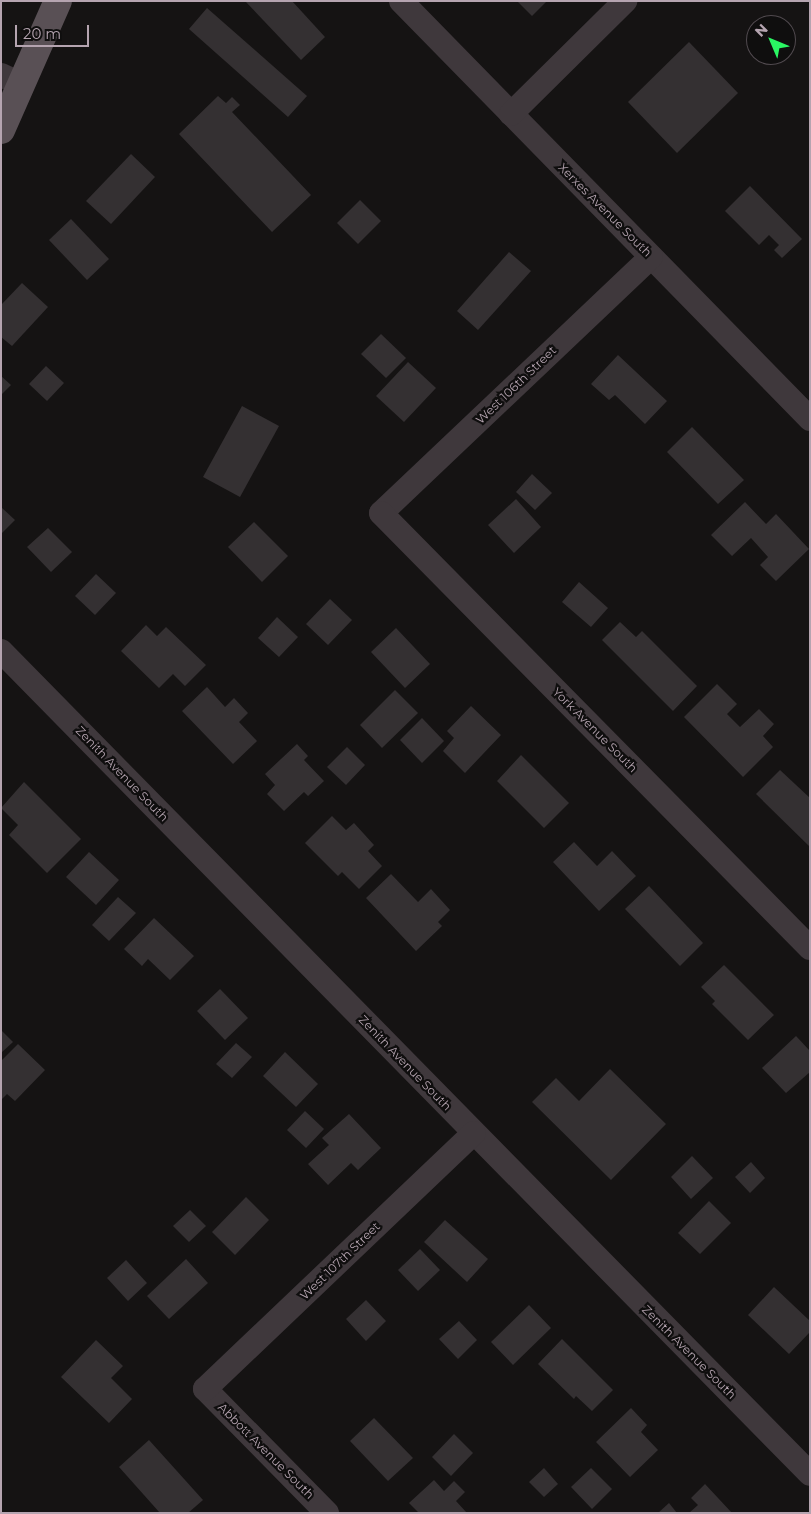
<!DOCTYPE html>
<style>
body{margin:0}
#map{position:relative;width:811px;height:1514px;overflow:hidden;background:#151313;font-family:Montserrat,sans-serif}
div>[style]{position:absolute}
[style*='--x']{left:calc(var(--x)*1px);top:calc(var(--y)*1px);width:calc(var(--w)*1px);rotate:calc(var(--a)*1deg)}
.building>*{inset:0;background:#343032}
.minor>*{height:24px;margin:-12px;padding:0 12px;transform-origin:12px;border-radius:12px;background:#3f383c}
.major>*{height:28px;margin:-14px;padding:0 14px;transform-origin:14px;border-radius:14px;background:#595055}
span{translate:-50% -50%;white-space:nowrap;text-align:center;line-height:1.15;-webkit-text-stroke:4.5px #0f0e0e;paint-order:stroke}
.street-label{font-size:12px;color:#b5a4b0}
.frame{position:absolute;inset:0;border:2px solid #b5a4b0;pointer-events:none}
.north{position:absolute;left:746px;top:15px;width:50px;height:50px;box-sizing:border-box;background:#0f0e0e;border:1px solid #514a4f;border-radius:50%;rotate:315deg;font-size:14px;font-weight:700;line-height:20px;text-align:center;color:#b5a4b0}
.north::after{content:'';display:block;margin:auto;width:18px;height:22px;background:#2af663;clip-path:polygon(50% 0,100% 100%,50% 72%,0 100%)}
.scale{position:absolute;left:15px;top:25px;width:74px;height:22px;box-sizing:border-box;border:2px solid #b5a4b0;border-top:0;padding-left:6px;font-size:15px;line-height:18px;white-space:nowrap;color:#b5a4b0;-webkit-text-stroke:4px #0f0e0e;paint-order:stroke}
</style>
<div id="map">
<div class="building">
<div style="clip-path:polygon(245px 1px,292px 1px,325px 37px,301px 60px)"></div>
<div style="clip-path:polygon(517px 1px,547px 1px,532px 16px)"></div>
<div style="clip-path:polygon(207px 8px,307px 96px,288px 117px,189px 29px)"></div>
<div style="clip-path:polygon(689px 42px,738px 93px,677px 153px,628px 102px)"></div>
<div style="clip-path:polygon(218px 96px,226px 103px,232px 97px,240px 105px,232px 112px,311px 195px,272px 232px,179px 134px)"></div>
<div style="clip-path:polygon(131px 154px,155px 177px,111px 224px,86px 201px)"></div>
<div style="clip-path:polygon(750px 186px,802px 239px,782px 258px,774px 250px,779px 245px,769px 235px,759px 245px,725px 211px)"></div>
<div style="clip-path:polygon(360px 200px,381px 221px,358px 244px,337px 223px)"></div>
<div style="clip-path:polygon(71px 219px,109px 259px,87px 280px,49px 240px)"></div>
<div style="clip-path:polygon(509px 252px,531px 271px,478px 330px,457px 311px)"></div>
<div style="clip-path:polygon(22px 283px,48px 307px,12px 346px,1px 337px,1px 305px)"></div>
<div style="clip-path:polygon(381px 334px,406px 358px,386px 378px,361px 354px)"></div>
<div style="clip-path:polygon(618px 355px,667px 401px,645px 424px,615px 395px,609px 400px,591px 384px)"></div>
<div style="clip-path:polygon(408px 362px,436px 388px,404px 422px,376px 396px)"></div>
<div style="clip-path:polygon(46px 366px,64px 383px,47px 401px,29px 384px)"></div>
<div style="clip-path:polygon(1px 376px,11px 385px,1px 395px)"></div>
<div style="clip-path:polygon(242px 406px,279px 426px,240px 497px,203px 477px)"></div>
<div style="clip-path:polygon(692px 427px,744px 480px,718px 504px,667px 452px)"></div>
<div style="clip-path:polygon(532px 474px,552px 493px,535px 510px,516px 492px)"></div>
<div style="clip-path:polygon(516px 499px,541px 527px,514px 553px,488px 525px)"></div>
<div style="clip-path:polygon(745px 502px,766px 524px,776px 514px,809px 549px,776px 581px,760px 565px,768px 557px,751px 538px,732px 556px,711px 535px)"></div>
<div style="clip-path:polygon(1px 507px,15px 520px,1px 534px)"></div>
<div style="clip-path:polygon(254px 522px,288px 556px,262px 582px,228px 547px)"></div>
<div style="clip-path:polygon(48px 528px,72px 552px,51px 572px,27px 547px)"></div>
<div style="clip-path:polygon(96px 574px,116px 593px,95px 615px,75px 596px)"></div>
<div style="clip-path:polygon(579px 582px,608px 608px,591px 627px,562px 602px)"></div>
<div style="clip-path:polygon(330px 599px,352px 620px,328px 645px,306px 624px)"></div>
<div style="clip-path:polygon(277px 617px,298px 637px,279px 657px,258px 638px)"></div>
<div style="clip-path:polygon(620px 622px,636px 637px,642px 631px,697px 686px,673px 711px,602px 640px)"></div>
<div style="clip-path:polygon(146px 625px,157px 636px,166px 627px,206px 665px,185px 686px,173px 674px,159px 688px,121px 651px)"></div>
<div style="clip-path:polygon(396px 628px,430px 664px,405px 688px,371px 652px)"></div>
<div style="clip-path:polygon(717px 684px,737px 704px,727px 714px,740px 727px,759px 709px,774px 724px,763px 736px,773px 747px,743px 777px,684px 717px)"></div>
<div style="clip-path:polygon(207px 687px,225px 707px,234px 698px,248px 713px,239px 722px,257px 741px,233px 764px,182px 711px)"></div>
<div style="clip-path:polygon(395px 690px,418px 713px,382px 748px,360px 725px)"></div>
<div style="clip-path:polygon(471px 706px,501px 735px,465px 773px,443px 751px,454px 738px,447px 731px)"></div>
<div style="clip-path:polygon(422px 718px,444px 741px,422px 763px,400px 740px)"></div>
<div style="clip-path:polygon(297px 744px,308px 756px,304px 760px,324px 781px,308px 796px,304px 792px,284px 811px,267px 794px,275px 785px,265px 774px)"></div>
<div style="clip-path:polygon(347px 747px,365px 765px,346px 785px,327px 767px)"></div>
<div style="clip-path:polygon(521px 755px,569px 803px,544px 828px,497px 781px)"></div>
<div style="clip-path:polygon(780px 770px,810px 798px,810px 847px,756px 794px)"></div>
<div style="clip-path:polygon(24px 782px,81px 839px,47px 873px,9px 835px,18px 825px,1px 808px)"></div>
<div style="clip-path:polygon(332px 816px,346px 830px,354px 823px,374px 845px,368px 851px,382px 866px,359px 889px,342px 872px,338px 876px,305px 843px)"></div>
<div style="clip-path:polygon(574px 842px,597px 866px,612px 851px,636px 876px,599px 911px,553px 862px)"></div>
<div style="clip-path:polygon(89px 852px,119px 880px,96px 905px,66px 877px)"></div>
<div style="clip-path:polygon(391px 874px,418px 902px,431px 889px,450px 910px,438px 922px,442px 926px,416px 951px,366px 898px)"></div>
<div style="clip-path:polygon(649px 886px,703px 943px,680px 966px,625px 909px)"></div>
<div style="clip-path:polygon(118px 897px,136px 913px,109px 941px,92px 925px)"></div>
<div style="clip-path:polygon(154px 918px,194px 956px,170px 980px,148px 959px,142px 966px,124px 949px)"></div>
<div style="clip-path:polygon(724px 965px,774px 1015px,748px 1040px,712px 1004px,715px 1001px,701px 987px)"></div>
<div style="clip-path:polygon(220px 989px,248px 1018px,225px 1040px,197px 1011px)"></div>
<div style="clip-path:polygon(1px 1030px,13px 1042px,1px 1053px)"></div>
<div style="clip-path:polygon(796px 1036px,810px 1051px,810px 1072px,786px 1093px,762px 1068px)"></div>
<div style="clip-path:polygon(236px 1043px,252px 1057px,232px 1078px,216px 1064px)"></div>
<div style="clip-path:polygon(18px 1044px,45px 1070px,15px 1101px,7px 1094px,1px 1100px,1px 1061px)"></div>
<div style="clip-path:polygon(285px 1052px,318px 1084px,296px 1107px,263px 1076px)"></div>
<div style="clip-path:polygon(610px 1069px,666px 1124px,611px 1180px,532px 1102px,556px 1078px,579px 1101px)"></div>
<div style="clip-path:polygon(305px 1111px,324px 1129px,306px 1148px,287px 1130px)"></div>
<div style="clip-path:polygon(349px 1114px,381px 1148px,358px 1170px,351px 1163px,328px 1185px,308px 1164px,329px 1145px,322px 1138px)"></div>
<div style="clip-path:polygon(692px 1156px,713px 1178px,691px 1199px,671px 1177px)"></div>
<div style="clip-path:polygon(751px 1162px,765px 1178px,750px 1193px,735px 1177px)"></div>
<div style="clip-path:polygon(246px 1197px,269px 1220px,235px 1255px,212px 1232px)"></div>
<div style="clip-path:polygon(709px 1201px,731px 1223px,700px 1254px,678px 1233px)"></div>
<div style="clip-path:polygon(190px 1210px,206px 1226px,189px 1242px,173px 1226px)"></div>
<div style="clip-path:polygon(445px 1220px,488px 1259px,467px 1282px,424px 1242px)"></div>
<div style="clip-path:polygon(420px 1249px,440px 1270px,418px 1291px,398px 1270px)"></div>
<div style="clip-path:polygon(186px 1259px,208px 1283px,169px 1319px,147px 1296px)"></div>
<div style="clip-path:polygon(126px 1260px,147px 1283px,128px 1301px,107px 1278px)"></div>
<div style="clip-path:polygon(774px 1287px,810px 1321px,810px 1332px,789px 1354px,748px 1315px)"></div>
<div style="clip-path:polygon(366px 1300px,386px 1321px,366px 1341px,346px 1319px)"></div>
<div style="clip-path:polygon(529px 1305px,551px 1328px,513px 1365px,491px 1342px)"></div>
<div style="clip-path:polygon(459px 1321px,477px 1340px,458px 1359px,439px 1339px)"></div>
<div style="clip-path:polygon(562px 1339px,613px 1390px,592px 1411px,576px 1396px,574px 1399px,538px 1364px)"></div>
<div style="clip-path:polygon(96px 1340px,123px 1366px,111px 1378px,132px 1399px,109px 1423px,61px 1377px)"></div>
<div style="clip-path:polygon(631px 1408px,647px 1425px,641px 1432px,658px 1450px,630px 1477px,596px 1442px)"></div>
<div style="clip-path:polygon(374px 1418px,413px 1458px,388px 1481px,350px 1441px)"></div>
<div style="clip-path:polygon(454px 1434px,473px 1453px,451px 1476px,432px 1457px)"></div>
<div style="clip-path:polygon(149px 1440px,203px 1500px,188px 1513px,160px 1513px,119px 1467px)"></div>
<div style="clip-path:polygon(544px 1468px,558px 1484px,544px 1497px,529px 1482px)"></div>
<div style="clip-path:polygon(591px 1468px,612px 1489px,592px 1509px,571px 1487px)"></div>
<div style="clip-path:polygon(434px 1480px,444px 1491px,454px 1481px,465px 1492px,456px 1501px,467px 1513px,419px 1513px,409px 1503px)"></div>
<div style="clip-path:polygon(705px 1484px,732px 1513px,689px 1513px,698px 1505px,691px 1498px)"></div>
<div style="clip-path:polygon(669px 1503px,677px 1513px,658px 1513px)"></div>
</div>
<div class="minor">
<div style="--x:401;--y:1;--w:585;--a:45.62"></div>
<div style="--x:1;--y:75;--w:23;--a:25"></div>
<div style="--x:511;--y:114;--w:161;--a:-44.7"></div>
<div style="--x:651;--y:257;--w:372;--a:136.5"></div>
<div style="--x:381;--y:513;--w:611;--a:45.4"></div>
<div style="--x:1;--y:651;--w:1154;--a:45.49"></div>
<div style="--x:327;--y:1513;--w:174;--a:-134.5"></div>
<div style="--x:205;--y:1389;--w:371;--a:-43.6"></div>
</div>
<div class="major">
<div style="--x:1;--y:130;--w:141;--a:-66.2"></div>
</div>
<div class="street-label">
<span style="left:605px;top:210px;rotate:45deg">Xerxes Avenue South</span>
<span style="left:516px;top:385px;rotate:-44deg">West 106th Street</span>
<span style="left:595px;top:730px;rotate:45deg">York Avenue South</span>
<span style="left:122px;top:774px;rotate:46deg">Zenith Avenue South</span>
<span style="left:405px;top:1063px;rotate:46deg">Zenith Avenue South</span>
<span style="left:340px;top:1261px;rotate:-44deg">West 107th Street</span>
<span style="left:689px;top:1352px;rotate:45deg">Zenith Avenue South</span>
<span style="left:266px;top:1451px;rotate:45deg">Abbott Avenue South</span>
</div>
<div class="frame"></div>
<div class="north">N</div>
<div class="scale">20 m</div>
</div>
